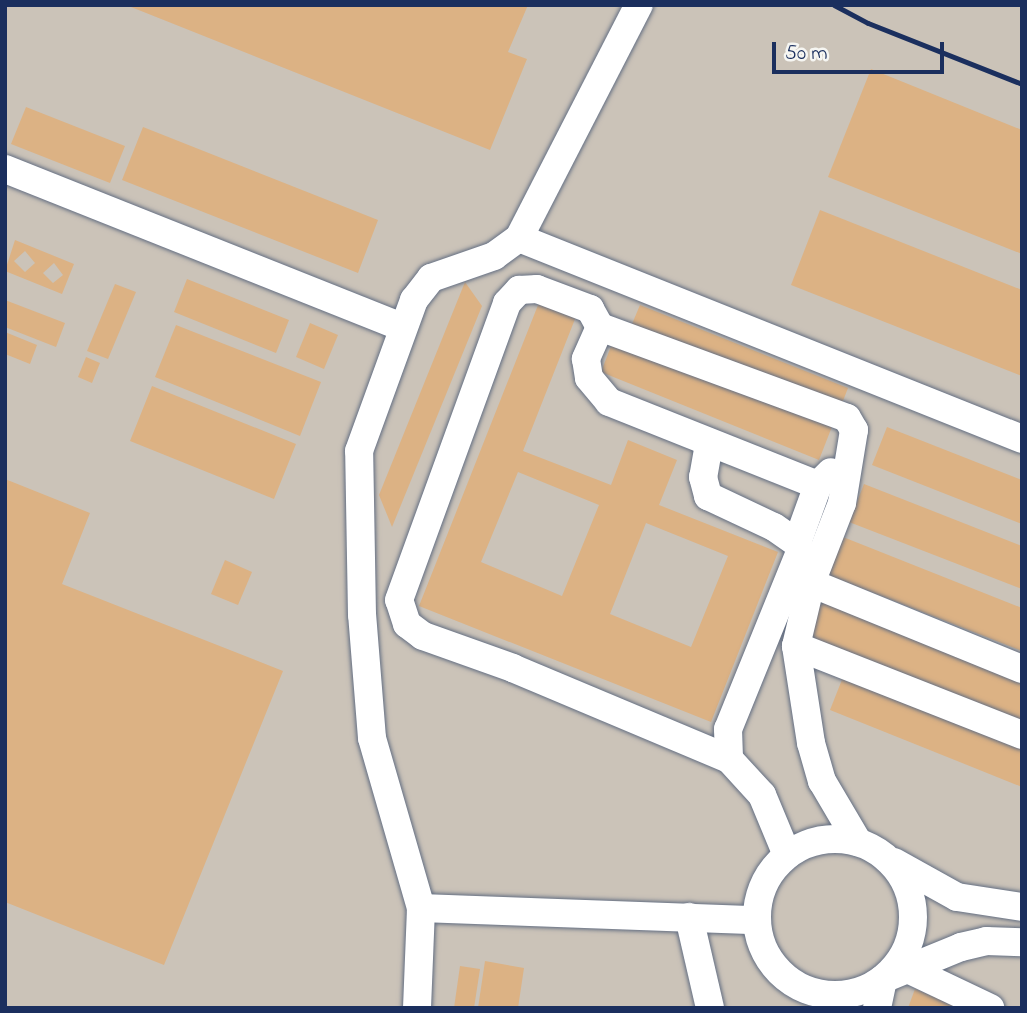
<!DOCTYPE html>
<style>
body{margin:0}
#map{position:relative;width:1027px;height:1013px;overflow:hidden;background:#eae4c5;font-family:"Indie Flower",sans-serif}
div>[style]{position:absolute}
[style*='--x']{left:calc(var(--x)*1px);top:calc(var(--y)*1px);width:calc(var(--w)*1px);rotate:calc(var(--a)*1deg)}
.industrial>*{inset:0;background:#cbc3b8}
.building>*{inset:0;background:#dcb284}
.roads{filter:drop-shadow(0 0 2px #636e82) drop-shadow(0 0 2px #636e82)}
.minor>*{height:28px;margin:-14px;padding:0 14px;transform-origin:14px;border-radius:14px;background:#fff}
.minor>.ring{margin:-14px;padding:0;box-sizing:content-box;background:none;border:28px solid #fff;border-radius:50%}
.rail>*{height:5px;margin:-2.5px;padding:0 2.5px;transform-origin:2.5px;border-radius:2.5px;background:#1b2f5e}
span{translate:-50% -50%;white-space:nowrap;text-align:center;line-height:1.15;-webkit-text-stroke:5px #f6f6f2;paint-order:stroke}
.frame{position:absolute;inset:0;border:7px solid #1b2f5e;pointer-events:none}
.scale{position:absolute;left:772px;top:42px;width:172px;height:32px;box-sizing:border-box;border:4px solid #1b2f5e;border-top:0;padding-left:9px;font-size:21px;line-height:24px;white-space:nowrap;color:#1b2f5e;-webkit-text-stroke:5px #f6f6f2;paint-order:stroke}
</style>
<div id="map">
<div class="industrial">
<div style="clip-path:polygon(5px 5px,1022px 5px,1022px 1008px,5px 1008px)"></div>
</div>
<div class="building">
<div style="clip-path:polygon(126px 5px,528px 5px,508px 52px,527px 59px,490px 150px)"></div>
<div style="clip-path:polygon(871px 69px,1022px 130px,1022px 254px,828px 177px)"></div>
<div style="clip-path:polygon(26px 107px,125px 146px,110px 183px,11px 144px)"></div>
<div style="clip-path:polygon(143px 127px,378px 220px,358px 273px,122px 180px)"></div>
<div style="clip-path:polygon(820px 210px,1022px 290px,1022px 376px,791px 285px)"></div>
<div style="clip-path:polygon(evenodd,15px 240px,74px 264px,62px 294px,5px 271px,15px 240px,25px 251px,35px 263px,25px 272px,14px 261px,25px 251px,15px 240px,54px 263px,63px 275px,53px 283px,43px 273px,54px 263px)"></div>
<div style="clip-path:polygon(187px 279px,289px 320px,276px 353px,174px 312px)"></div>
<div style="clip-path:polygon(465px 282px,482px 306px,392px 527px,379px 495px)"></div>
<div style="clip-path:polygon(115px 284px,136px 292px,108px 359px,87px 351px)"></div>
<div style="clip-path:polygon(5px 300px,65px 323px,56px 347px,5px 327px)"></div>
<div style="clip-path:polygon(evenodd,540px 300px,577px 314px,523px 451px,611px 485px,628px 440px,677px 460px,659px 505px,778px 552px,711px 722px,419px 606px,540px 300px,518px 472px,599px 505px,562px 596px,481px 562px,518px 472px,540px 300px,646px 523px,728px 556px,691px 647px,610px 614px,646px 523px)"></div>
<div style="clip-path:polygon(640px 305px,848px 388px,841px 406px,632px 324px)"></div>
<div style="clip-path:polygon(310px 323px,338px 335px,324px 369px,296px 357px)"></div>
<div style="clip-path:polygon(176px 325px,321px 382px,300px 436px,155px 377px)"></div>
<div style="clip-path:polygon(5px 332px,37px 345px,30px 364px,5px 354px)"></div>
<div style="clip-path:polygon(615px 336px,833px 424px,819px 460px,601px 372px)"></div>
<div style="clip-path:polygon(86px 357px,100px 363px,92px 383px,78px 377px)"></div>
<div style="clip-path:polygon(152px 386px,296px 444px,274px 499px,130px 441px)"></div>
<div style="clip-path:polygon(887px 427px,1022px 480px,1022px 524px,872px 465px)"></div>
<div style="clip-path:polygon(5px 479px,90px 513px,62px 584px,283px 671px,164px 965px,5px 902px)"></div>
<div style="clip-path:polygon(864px 484px,1022px 546px,1022px 589px,849px 522px)"></div>
<div style="clip-path:polygon(843px 537px,1022px 608px,1022px 651px,828px 575px)"></div>
<div style="clip-path:polygon(225px 560px,252px 572px,238px 605px,211px 594px)"></div>
<div style="clip-path:polygon(819px 598px,1022px 678px,1022px 722px,804px 636px)"></div>
<div style="clip-path:polygon(845px 672px,1022px 744px,1022px 787px,830px 710px)"></div>
<div style="clip-path:polygon(485px 961px,524px 968px,518px 1008px,478px 1008px)"></div>
<div style="clip-path:polygon(460px 966px,480px 969px,474px 1008px,454px 1008px)"></div>
<div style="clip-path:polygon(915px 989px,962px 1008px,908px 1008px)"></div>
</div>
<div class="roads">
<div class="minor">
<div style="--x:5;--y:169;--w:428;--a:21.7"></div>
<div style="--x:519;--y:238;--w:542;--a:21.78"></div>
<div style="--x:600;--y:327;--w:263;--a:20.2"></div>
<div style="--x:847;--y:418;--w:14;--a:60"></div>
<div style="--x:854;--y:430;--w:74;--a:99.3"></div>
<div style="--x:842;--y:503;--w:86;--a:111.2"></div>
<div style="--x:811;--y:583;--w:65;--a:103.4"></div>
<div style="--x:796;--y:646;--w:98;--a:81.2"></div>
<div style="--x:811;--y:743;--w:40;--a:74"></div>
<div style="--x:822;--y:781;--w:71;--a:59.5"></div>
<div style="--x:709;--y:444;--w:34;--a:100"></div>
<div style="--x:703;--y:477;--w:20;--a:75"></div>
<div style="--x:708;--y:496;--w:73;--a:25.2"></div>
<div style="--x:774;--y:527;--w:28;--a:35"></div>
<div style="--x:797;--y:543;--w:9;--a:72"></div>
<div style="--x:800;--y:552;--w:191;--a:112.1"></div>
<div style="--x:728;--y:729;--w:30;--a:88"></div>
<div style="--x:797;--y:543;--w:62;--a:-70.1"></div>
<div style="--x:818;--y:485;--w:18;--a:-45"></div>
<div style="--x:811;--y:583;--w:228;--a:22.2"></div>
<div style="--x:796;--y:646;--w:243;--a:21.5"></div>
<div class="ring" style="left:757px;top:839px;width:128px;height:128px"></div>
<div style="--x:787;--y:855;--w:65;--a:-112.6"></div>
<div style="--x:762;--y:795;--w:49;--a:-132.5"></div>
<div style="--x:729;--y:759;--w:234;--a:-157.2"></div>
<div style="--x:513;--y:668;--w:96;--a:-160.4"></div>
<div style="--x:423;--y:636;--w:20;--a:-143"></div>
<div style="--x:407;--y:624;--w:25;--a:-108"></div>
<div style="--x:399;--y:600;--w:316;--a:-70"></div>
<div style="--x:507;--y:303;--w:18;--a:-47"></div>
<div style="--x:519;--y:290;--w:18;--a:-3"></div>
<div style="--x:537;--y:289;--w:57;--a:20.7"></div>
<div style="--x:590;--y:309;--w:21;--a:61"></div>
<div style="--x:600;--y:327;--w:35;--a:114"></div>
<div style="--x:586;--y:359;--w:19;--a:81"></div>
<div style="--x:589;--y:378;--w:31;--a:50"></div>
<div style="--x:609;--y:402;--w:225;--a:21.7"></div>
<div style="--x:894;--y:862;--w:72;--a:29.1"></div>
<div style="--x:957;--y:897;--w:66;--a:8.7"></div>
<div style="--x:421;--y:908;--w:335;--a:2.1"></div>
<div style="--x:689;--y:917;--w:93;--a:77"></div>
<div style="--x:910;--y:970;--w:89;--a:25.4"></div>
<div style="--x:417;--y:1008;--w:100;--a:-87.7"></div>
<div style="--x:421;--y:908;--w:177;--a:-106.1"></div>
<div style="--x:372;--y:738;--w:123;--a:-94.6"></div>
<div style="--x:362;--y:615;--w:164;--a:-91"></div>
<div style="--x:359;--y:451;--w:161;--a:-70"></div>
<div style="--x:414;--y:300;--w:28;--a:-52"></div>
<div style="--x:431;--y:278;--w:67;--a:-19.2"></div>
<div style="--x:494;--y:256;--w:31;--a:-36"></div>
<div style="--x:519;--y:238;--w:262;--a:-62.8"></div>
<div style="--x:877;--y:1008;--w:30;--a:-78"></div>
<div style="--x:883;--y:979;--w:84;--a:-22.3"></div>
<div style="--x:961;--y:947;--w:26;--a:-13"></div>
<div style="--x:986;--y:941;--w:36;--a:2"></div>
</div>
</div>
<div class="rail">
<div style="--x:834;--y:5;--w:38;--a:28"></div>
<div style="--x:868;--y:23;--w:166;--a:21.6"></div>
</div>
<div class="frame"></div>
<div class="scale">50 m</div>
</div>
